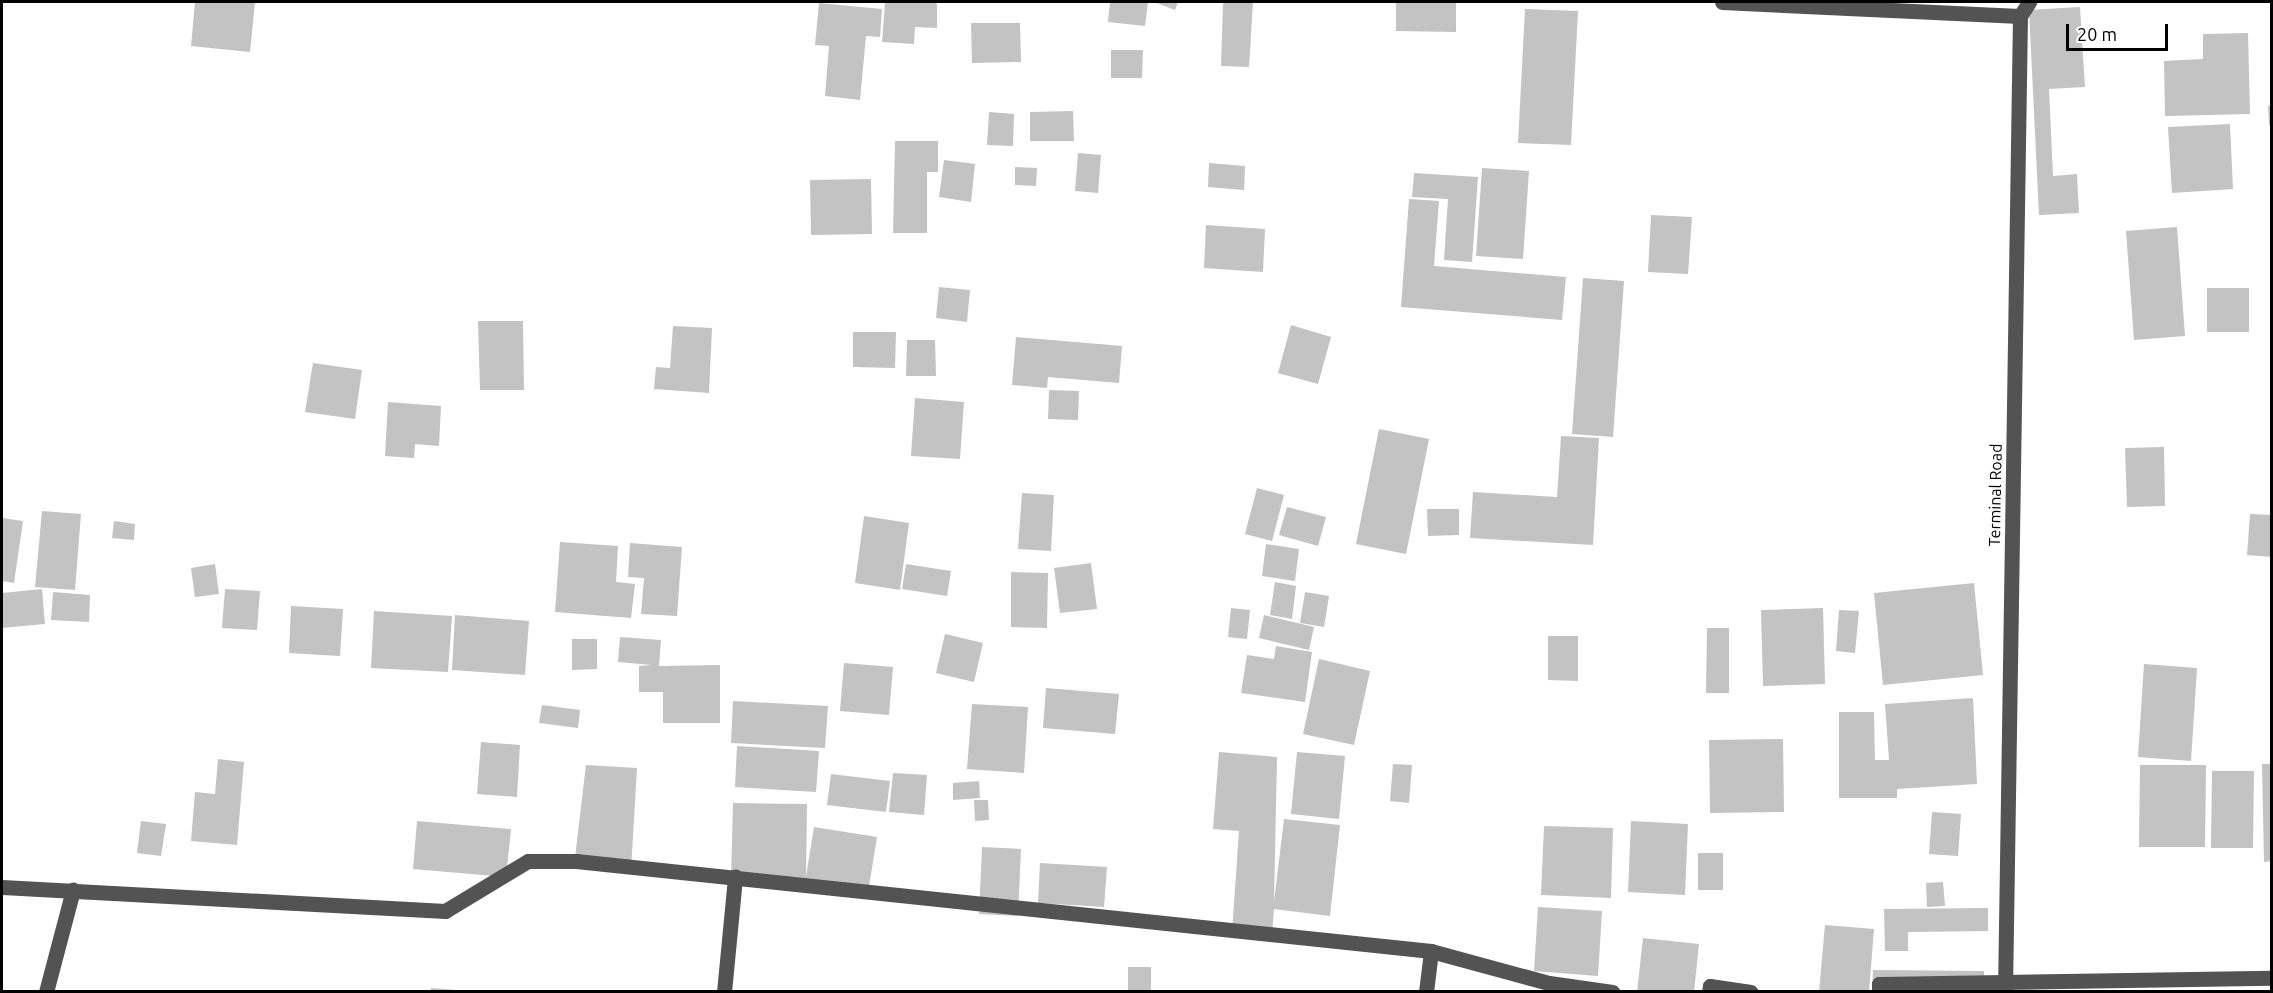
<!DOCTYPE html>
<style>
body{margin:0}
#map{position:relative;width:2273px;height:993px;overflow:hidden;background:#fff;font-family:Ubuntu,sans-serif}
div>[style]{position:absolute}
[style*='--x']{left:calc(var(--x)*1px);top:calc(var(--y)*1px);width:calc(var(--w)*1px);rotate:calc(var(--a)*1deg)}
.building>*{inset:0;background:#c3c3c3}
.minor>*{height:15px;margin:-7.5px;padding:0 7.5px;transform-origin:7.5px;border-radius:7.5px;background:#535353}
span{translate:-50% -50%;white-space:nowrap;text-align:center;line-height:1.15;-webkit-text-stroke:4.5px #fff;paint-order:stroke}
.street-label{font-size:16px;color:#000}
.frame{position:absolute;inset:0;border:3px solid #000;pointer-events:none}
.scale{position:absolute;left:2066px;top:24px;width:102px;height:27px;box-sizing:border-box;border:3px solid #000;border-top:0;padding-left:8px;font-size:18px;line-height:21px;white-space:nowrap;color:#000;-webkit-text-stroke:4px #fff;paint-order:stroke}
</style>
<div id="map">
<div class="building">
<div style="clip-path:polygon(195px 2px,255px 2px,250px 52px,191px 46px)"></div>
<div style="clip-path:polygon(885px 2px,937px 2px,937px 28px,915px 27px,914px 44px,882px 42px)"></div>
<div style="clip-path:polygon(1110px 2px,1148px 2px,1145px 26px,1108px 22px)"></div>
<div style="clip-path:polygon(1154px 2px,1178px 2px,1175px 10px)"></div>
<div style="clip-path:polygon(1223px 2px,1253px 2px,1249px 67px,1221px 66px)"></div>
<div style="clip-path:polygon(1396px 2px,1456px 2px,1456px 32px,1396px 31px)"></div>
<div style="clip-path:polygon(819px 3px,882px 9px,880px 37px,866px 36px,860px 100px,825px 96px,829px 46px,815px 45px)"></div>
<div style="clip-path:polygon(2080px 7px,2085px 87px,2049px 89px,2053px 176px,2077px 174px,2079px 213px,2039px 215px,2029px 10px)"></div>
<div style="clip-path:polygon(1525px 9px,1578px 11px,1571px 145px,1518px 143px)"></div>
<div style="clip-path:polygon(971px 23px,1020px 23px,1021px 62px,972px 63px)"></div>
<div style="clip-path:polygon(2248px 33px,2250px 114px,2165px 116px,2164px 61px,2203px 59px,2203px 34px)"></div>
<div style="clip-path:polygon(1111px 50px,1143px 50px,1142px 78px,1111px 78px)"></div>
<div style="clip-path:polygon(2268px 106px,2272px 106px,2272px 125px,2269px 125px)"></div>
<div style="clip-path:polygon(1073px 111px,1074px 141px,1030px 141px,1030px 112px)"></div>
<div style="clip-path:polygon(989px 112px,1014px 114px,1013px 146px,987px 145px)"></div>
<div style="clip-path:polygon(2230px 124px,2233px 189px,2172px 193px,2168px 127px)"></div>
<div style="clip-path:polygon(895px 141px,938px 141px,938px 172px,927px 172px,927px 233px,893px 233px)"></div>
<div style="clip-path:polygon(1078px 153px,1101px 155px,1098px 193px,1075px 191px)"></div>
<div style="clip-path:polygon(944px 160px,975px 164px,971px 202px,939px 197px)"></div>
<div style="clip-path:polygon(1209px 163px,1245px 166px,1244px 190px,1208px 187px)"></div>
<div style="clip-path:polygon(1015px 167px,1037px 168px,1036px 186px,1015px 185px)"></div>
<div style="clip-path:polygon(1482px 168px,1529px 171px,1523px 259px,1476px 256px)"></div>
<div style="clip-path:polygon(1414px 173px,1478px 177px,1472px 262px,1444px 260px,1448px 199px,1412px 197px)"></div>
<div style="clip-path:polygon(871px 179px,872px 234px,811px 235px,810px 180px)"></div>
<div style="clip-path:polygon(1409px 199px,1439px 201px,1434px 266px,1566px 277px,1562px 320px,1401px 307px)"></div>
<div style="clip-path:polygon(1651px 215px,1692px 217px,1688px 274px,1648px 272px)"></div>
<div style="clip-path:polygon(1206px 225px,1265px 229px,1263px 272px,1204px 268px)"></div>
<div style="clip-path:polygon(2177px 227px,2185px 336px,2134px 340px,2126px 231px)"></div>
<div style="clip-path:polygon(1583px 278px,1624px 281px,1613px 437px,1572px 434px)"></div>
<div style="clip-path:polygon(939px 287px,970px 290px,967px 322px,936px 318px)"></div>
<div style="clip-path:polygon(2207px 288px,2249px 288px,2249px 332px,2207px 332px)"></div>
<div style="clip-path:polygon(478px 321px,523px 321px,524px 390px,480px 390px)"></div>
<div style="clip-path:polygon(1291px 325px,1331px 337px,1318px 384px,1278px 373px)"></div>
<div style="clip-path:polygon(673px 326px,712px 328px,709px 393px,654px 389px,656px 367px,670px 368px)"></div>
<div style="clip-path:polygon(853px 332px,896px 332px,895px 368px,853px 367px)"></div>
<div style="clip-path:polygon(1016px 337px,1122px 346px,1119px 383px,1048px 377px,1047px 388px,1012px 385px)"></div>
<div style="clip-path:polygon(907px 340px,935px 340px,936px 376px,906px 376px)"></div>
<div style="clip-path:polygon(313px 363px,362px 370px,355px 419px,305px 412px)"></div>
<div style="clip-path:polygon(1049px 390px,1079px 391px,1078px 420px,1048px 419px)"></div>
<div style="clip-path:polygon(915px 398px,964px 402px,960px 459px,911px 456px)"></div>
<div style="clip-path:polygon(388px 402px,441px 406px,439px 446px,415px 444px,414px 458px,385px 456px)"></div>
<div style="clip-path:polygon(1379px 429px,1429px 439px,1406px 554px,1356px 544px)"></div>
<div style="clip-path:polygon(1561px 436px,1599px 438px,1593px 545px,1470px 538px,1473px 492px,1557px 497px)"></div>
<div style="clip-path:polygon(2164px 447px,2165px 506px,2127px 507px,2125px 448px)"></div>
<div style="clip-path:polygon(1257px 488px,1284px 495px,1272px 541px,1245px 534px)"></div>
<div style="clip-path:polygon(1022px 493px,1054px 495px,1051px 551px,1018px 549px)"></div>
<div style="clip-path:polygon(1287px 507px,1326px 517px,1318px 546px,1279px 535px)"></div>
<div style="clip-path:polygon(1427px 509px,1459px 509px,1459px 535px,1428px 536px)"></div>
<div style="clip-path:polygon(42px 511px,81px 514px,75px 590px,35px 587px)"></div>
<div style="clip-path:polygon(2250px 514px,2272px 515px,2272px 557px,2247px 555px)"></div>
<div style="clip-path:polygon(864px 516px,909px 523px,900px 590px,855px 583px)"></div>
<div style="clip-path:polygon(2px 518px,23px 521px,14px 583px,2px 581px)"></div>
<div style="clip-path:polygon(114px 521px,135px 524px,134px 540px,112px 538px)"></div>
<div style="clip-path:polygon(560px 542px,618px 546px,616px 582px,635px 584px,631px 618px,555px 612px)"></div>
<div style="clip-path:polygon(630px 543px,682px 547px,677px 616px,641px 614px,644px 578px,628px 577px)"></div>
<div style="clip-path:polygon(1266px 544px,1299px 549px,1295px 581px,1262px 576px)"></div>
<div style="clip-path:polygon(1091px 563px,1097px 609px,1060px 613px,1054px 568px)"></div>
<div style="clip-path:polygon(215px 564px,219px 594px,195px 597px,191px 568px)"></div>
<div style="clip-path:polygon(906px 564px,951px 571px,947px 596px,902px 589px)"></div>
<div style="clip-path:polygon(1011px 572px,1048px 573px,1047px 628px,1011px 627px)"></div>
<div style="clip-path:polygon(1275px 582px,1296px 586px,1292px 619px,1270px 615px)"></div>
<div style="clip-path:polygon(1974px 583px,1983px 675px,1883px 685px,1874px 593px)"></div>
<div style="clip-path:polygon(42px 589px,45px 624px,2px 628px,2px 593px)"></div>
<div style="clip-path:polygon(225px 589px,260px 591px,257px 630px,222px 628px)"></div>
<div style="clip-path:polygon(53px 592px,90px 595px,89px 622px,51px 620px)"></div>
<div style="clip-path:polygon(1305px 592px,1329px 596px,1324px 627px,1300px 623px)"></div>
<div style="clip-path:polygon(291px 606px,343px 609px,340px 656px,289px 653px)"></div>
<div style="clip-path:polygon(1231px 608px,1250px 610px,1247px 639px,1228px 637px)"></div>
<div style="clip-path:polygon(1823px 608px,1825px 684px,1763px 686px,1761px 610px)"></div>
<div style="clip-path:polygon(1839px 610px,1859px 611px,1855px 653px,1836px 651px)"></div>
<div style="clip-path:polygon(374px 611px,452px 616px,448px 672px,371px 668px)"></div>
<div style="clip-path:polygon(455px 615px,529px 621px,525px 675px,452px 670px)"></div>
<div style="clip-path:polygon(1264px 615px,1314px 627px,1309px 650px,1259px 638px)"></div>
<div style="clip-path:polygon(1707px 628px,1729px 628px,1729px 693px,1706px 693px)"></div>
<div style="clip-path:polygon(945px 634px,983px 643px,974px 682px,936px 673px)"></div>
<div style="clip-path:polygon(1548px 636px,1578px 636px,1578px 681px,1548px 680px)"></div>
<div style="clip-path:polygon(620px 637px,661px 640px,659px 666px,720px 665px,720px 723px,663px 723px,663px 692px,639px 692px,639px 666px,652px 665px,618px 662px)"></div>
<div style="clip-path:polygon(572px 639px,597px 639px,597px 669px,572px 670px)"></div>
<div style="clip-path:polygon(1276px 646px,1312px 652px,1305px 702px,1241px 693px,1247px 655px,1274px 659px)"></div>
<div style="clip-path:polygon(1319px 659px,1370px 671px,1354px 745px,1303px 734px)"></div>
<div style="clip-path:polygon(844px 663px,893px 667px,889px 715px,840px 711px)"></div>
<div style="clip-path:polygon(2144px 664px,2197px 668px,2191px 761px,2138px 757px)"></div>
<div style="clip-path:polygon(1046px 688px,1119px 694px,1115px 734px,1043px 728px)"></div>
<div style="clip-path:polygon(1973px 698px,1977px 784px,1897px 789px,1897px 798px,1839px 798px,1839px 712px,1874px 712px,1875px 760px,1889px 760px,1885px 704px)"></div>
<div style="clip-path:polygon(733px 701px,828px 706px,825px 748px,731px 743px)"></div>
<div style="clip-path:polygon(972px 704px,1028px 707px,1024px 773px,967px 769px)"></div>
<div style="clip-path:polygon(542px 705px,580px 710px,578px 728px,539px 723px)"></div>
<div style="clip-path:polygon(1783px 739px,1784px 812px,1710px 813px,1709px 740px)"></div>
<div style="clip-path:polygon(481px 742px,520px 745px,517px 797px,477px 794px)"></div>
<div style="clip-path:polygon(737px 746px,819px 751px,816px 792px,735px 787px)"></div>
<div style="clip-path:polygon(1219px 752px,1277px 757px,1274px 902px,1284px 819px,1340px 825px,1330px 916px,1274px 909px,1272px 934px,1232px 932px,1239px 831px,1213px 829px)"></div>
<div style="clip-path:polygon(1297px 752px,1345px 756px,1339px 819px,1291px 814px)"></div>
<div style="clip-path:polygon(218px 759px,244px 762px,237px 845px,191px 841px,195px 792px,215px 794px)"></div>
<div style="clip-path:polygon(1393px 764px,1412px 765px,1409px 803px,1390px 801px)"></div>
<div style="clip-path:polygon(2262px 764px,2272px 764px,2272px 861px,2264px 862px)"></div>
<div style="clip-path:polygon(586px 765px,637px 768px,631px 870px,574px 866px)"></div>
<div style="clip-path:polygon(2140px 765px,2206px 765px,2205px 847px,2139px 847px)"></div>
<div style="clip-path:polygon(2212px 771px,2254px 771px,2253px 848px,2211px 848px)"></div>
<div style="clip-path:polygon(893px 773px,927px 775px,924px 815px,889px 812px)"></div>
<div style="clip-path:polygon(831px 774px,890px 781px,886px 812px,827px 805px)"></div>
<div style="clip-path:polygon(979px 781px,980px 798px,953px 800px,953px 783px)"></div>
<div style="clip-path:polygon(974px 800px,988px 800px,989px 820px,975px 821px)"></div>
<div style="clip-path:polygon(733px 803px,807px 804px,806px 878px,731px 877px)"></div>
<div style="clip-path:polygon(1932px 812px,1961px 814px,1958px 856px,1929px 854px)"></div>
<div style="clip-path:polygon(141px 821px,166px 824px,161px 856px,137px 853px)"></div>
<div style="clip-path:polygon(417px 821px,511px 829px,506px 877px,413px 869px)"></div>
<div style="clip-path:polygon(1631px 821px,1688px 824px,1685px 895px,1628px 892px)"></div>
<div style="clip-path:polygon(1544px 826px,1613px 828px,1611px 898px,1541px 895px)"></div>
<div style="clip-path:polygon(814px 827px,877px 837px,867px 899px,804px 889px)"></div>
<div style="clip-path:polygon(982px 847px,1021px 849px,1018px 916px,979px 914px)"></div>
<div style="clip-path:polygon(1698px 853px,1723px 853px,1723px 890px,1698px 890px)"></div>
<div style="clip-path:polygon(1040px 863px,1107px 867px,1104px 907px,1038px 903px)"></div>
<div style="clip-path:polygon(1943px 882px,1945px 906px,1927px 907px,1926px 883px)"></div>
<div style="clip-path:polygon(1538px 907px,1602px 911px,1598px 976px,1534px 971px)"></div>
<div style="clip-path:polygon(1988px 908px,1988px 931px,1908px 932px,1908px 951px,1885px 951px,1884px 909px)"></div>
<div style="clip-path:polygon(1825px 925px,1874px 929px,1869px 992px,1819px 992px)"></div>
<div style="clip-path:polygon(1643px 938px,1699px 944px,1694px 992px,1637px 992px)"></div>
<div style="clip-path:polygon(1128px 967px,1151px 967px,1151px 992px,1128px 992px)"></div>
<div style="clip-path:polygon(1873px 970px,1984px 971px,1984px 992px,1872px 992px)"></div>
<div style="clip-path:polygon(431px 988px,456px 990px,456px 992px,431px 992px)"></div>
</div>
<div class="minor">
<div style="--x:1722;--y:2;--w:298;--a:2.7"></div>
<div style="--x:2;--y:887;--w:444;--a:3.1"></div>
<div style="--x:445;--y:911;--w:97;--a:-31.1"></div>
<div style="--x:528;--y:861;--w:48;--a:0"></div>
<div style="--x:576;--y:861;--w:860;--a:6.01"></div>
<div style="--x:1431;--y:951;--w:122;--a:15.2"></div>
<div style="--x:1549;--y:983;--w:64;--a:8.1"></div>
<div style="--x:46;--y:992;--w:106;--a:-75.2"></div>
<div style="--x:724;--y:992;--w:116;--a:-84.5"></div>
<div style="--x:1426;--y:992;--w:41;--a:-83"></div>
<div style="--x:1709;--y:992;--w:6;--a:-81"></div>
<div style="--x:1710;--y:986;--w:41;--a:8.3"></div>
<div style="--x:1879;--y:992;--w:8;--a:-90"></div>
<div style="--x:1879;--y:984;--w:393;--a:-0.9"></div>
<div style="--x:2005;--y:992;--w:976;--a:-89.12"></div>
<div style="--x:2020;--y:16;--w:17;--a:-57"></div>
</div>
<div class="street-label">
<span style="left:1995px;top:495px;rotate:-89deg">Terminal Road</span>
</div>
<div class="frame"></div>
<div class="scale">20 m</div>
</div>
